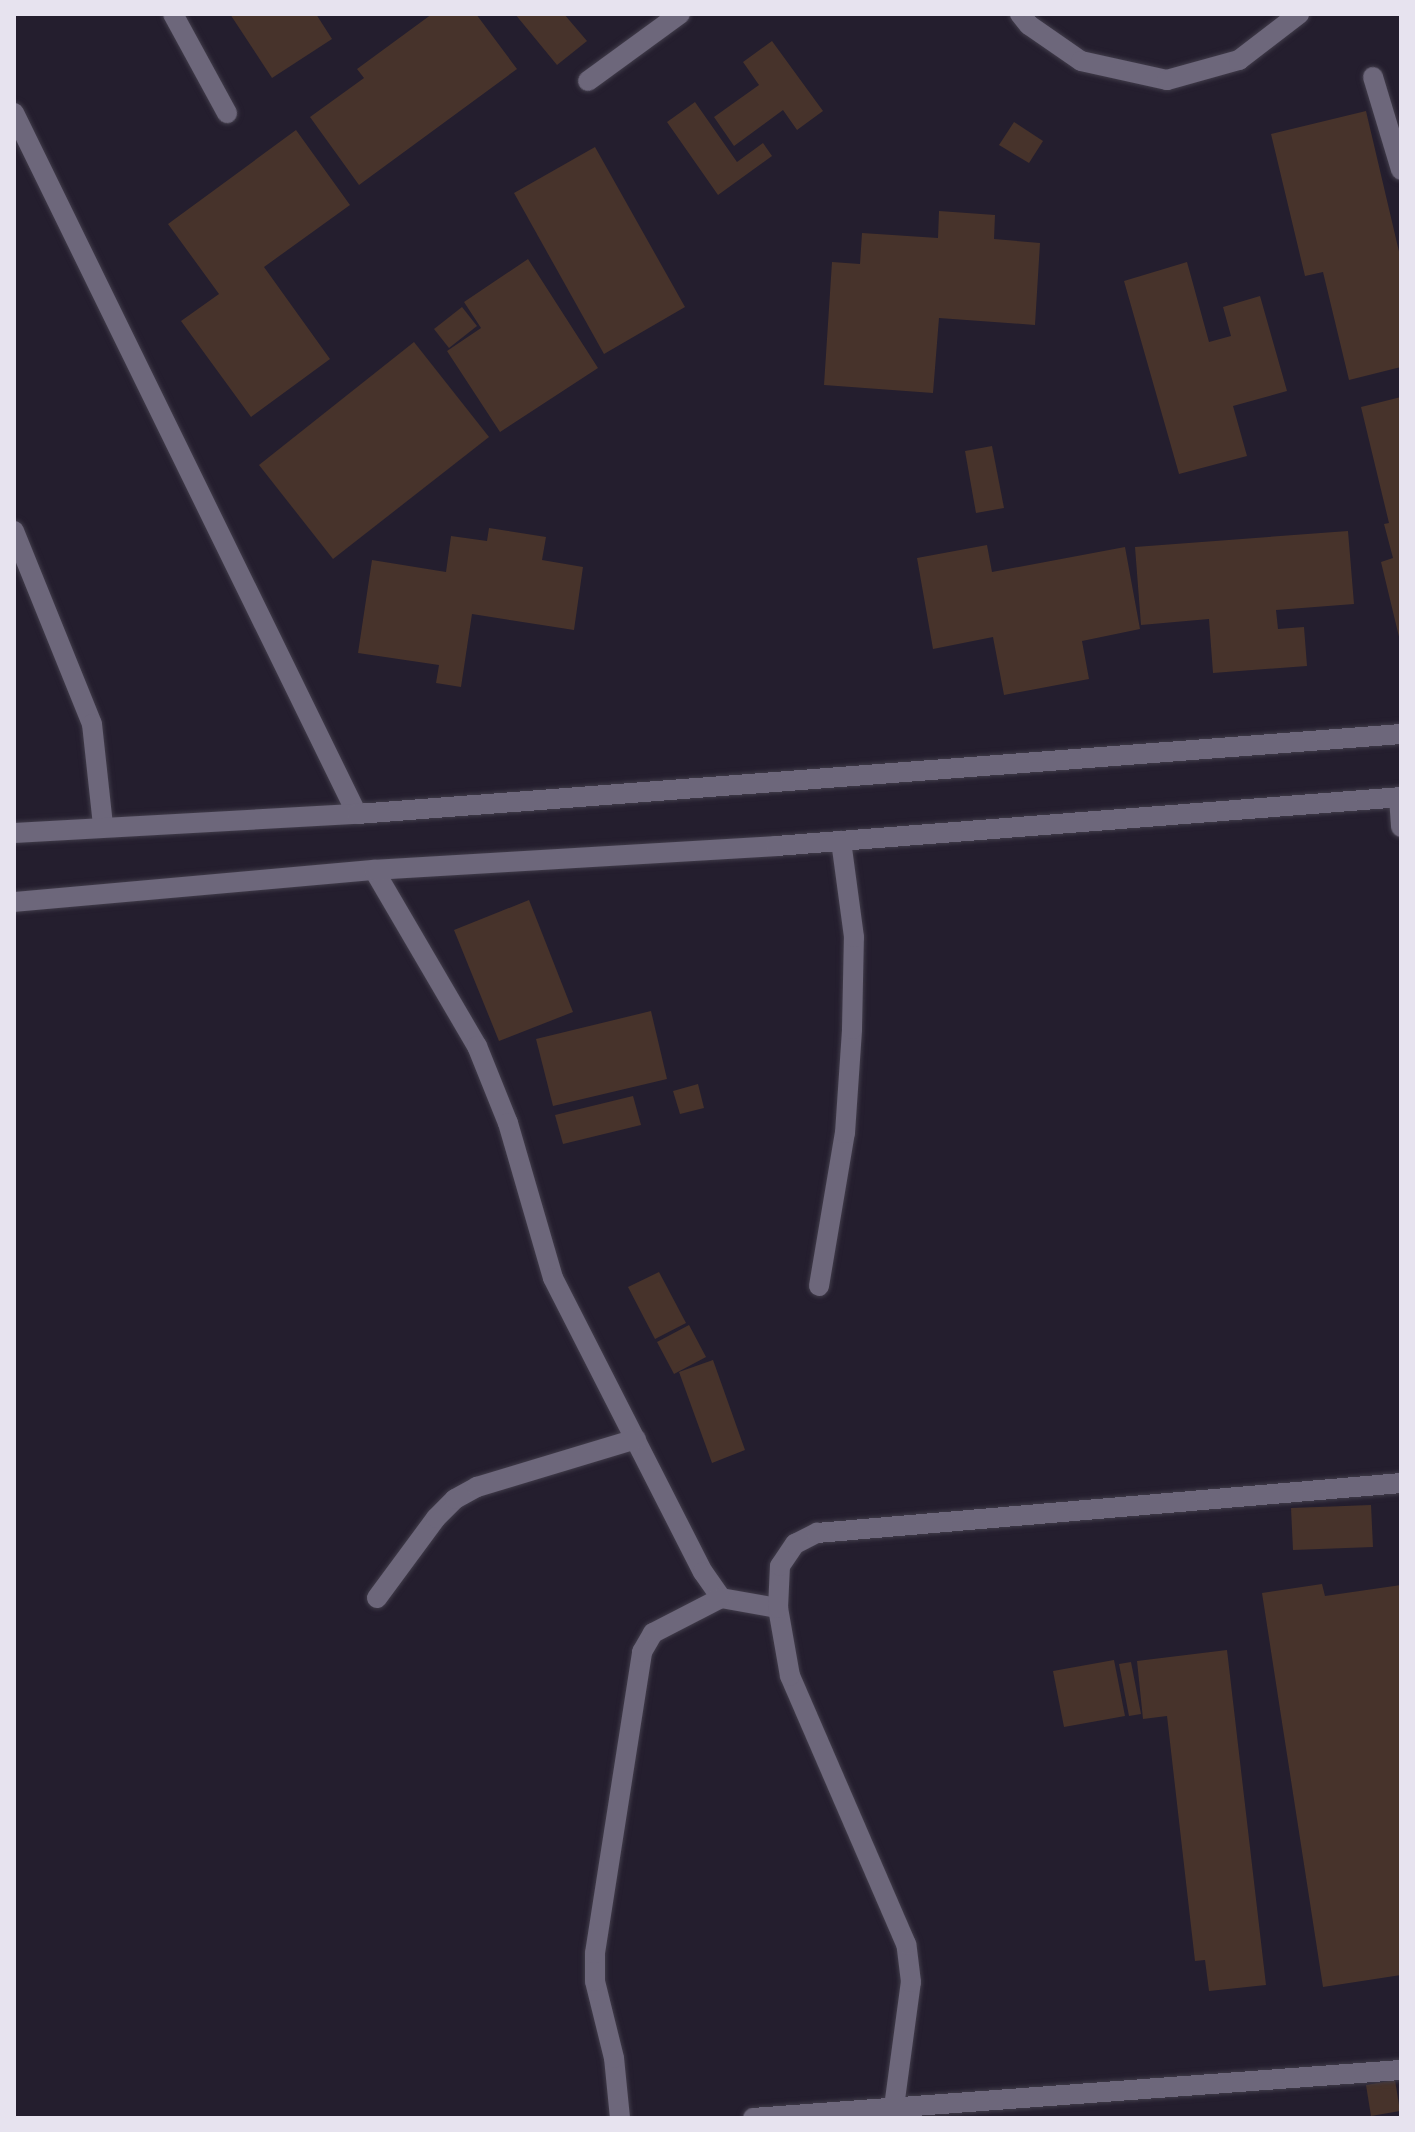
<!DOCTYPE html>
<style>
body{margin:0}
#map{position:relative;width:1415px;height:2132px;overflow:hidden;background:#241e2e;font-family:Spectral,serif}
div>[style]{position:absolute}
[style*='--x']{left:calc(var(--x)*1px);top:calc(var(--y)*1px);width:calc(var(--w)*1px);rotate:calc(var(--a)*1deg)}
.building>*{inset:0;background:#47332b}
.roads{filter:drop-shadow(0 0 2px #413c4a) drop-shadow(0 0 2px #413c4a)}
.lane>*{height:20px;margin:-10px;padding:0 10px;transform-origin:10px;border-radius:10px;background:#6d677b}
.street>*{height:20px;margin:-10px;padding:0 10px;transform-origin:10px;border-radius:10px;background:#6d677b}
span{translate:-50% -50%;white-space:nowrap;text-align:center;line-height:1.15;-webkit-text-stroke:6px #1a1424;paint-order:stroke}
.frame{position:absolute;inset:0;border:16px solid #e7e3ef;pointer-events:none}
</style>
<div id="map">
<div class="building">
<div style="clip-path:polygon(230px 14px,316px 14px,332px 39px,272px 78px)"></div>
<div style="clip-path:polygon(432px 14px,476px 14px,517px 69px,359px 185px,310px 117px,364px 78px,357px 69px)"></div>
<div style="clip-path:polygon(515px 14px,564px 14px,587px 41px,557px 65px)"></div>
<div style="clip-path:polygon(772px 41px,823px 111px,797px 130px,783px 110px,734px 146px,714px 117px,759px 85px,743px 62px)"></div>
<div style="clip-path:polygon(695px 102px,737px 162px,763px 143px,772px 156px,718px 195px,667px 122px)"></div>
<div style="clip-path:polygon(1366px 111px,1401px 260px,1401px 367px,1349px 380px,1323px 272px,1305px 276px,1271px 134px)"></div>
<div style="clip-path:polygon(1014px 122px,1043px 141px,1029px 163px,999px 145px)"></div>
<div style="clip-path:polygon(296px 130px,350px 205px,264px 267px,330px 359px,251px 417px,181px 321px,219px 294px,168px 224px)"></div>
<div style="clip-path:polygon(595px 147px,685px 307px,604px 354px,514px 193px)"></div>
<div style="clip-path:polygon(939px 211px,995px 215px,994px 239px,1040px 243px,1035px 325px,939px 318px,933px 393px,824px 385px,832px 262px,860px 264px,862px 233px,938px 238px)"></div>
<div style="clip-path:polygon(528px 259px,598px 368px,500px 432px,447px 351px,481px 328px,464px 302px)"></div>
<div style="clip-path:polygon(1187px 262px,1209px 342px,1231px 336px,1223px 307px,1260px 296px,1287px 391px,1233px 406px,1247px 456px,1179px 474px,1124px 281px)"></div>
<div style="clip-path:polygon(462px 307px,477px 326px,449px 348px,434px 329px)"></div>
<div style="clip-path:polygon(414px 342px,489px 437px,333px 559px,259px 465px)"></div>
<div style="clip-path:polygon(1401px 397px,1401px 641px,1400px 641px,1381px 562px,1393px 558px,1384px 524px,1389px 523px,1361px 407px)"></div>
<div style="clip-path:polygon(992px 446px,1004px 508px,976px 513px,965px 451px)"></div>
<div style="clip-path:polygon(489px 528px,546px 537px,542px 560px,583px 567px,574px 630px,472px 614px,461px 687px,436px 683px,439px 665px,358px 653px,372px 560px,446px 572px,451px 536px,487px 541px)"></div>
<div style="clip-path:polygon(1348px 531px,1354px 604px,1276px 610px,1278px 629px,1304px 627px,1307px 666px,1213px 673px,1209px 619px,1141px 625px,1135px 547px)"></div>
<div style="clip-path:polygon(987px 545px,992px 572px,1125px 547px,1140px 629px,1082px 641px,1089px 679px,1004px 695px,993px 637px,933px 649px,917px 558px)"></div>
<div style="clip-path:polygon(529px 900px,573px 1012px,499px 1041px,454px 930px)"></div>
<div style="clip-path:polygon(651px 1011px,667px 1079px,553px 1106px,536px 1039px)"></div>
<div style="clip-path:polygon(698px 1084px,704px 1108px,680px 1114px,673px 1091px)"></div>
<div style="clip-path:polygon(633px 1096px,641px 1125px,563px 1144px,555px 1115px)"></div>
<div style="clip-path:polygon(659px 1272px,686px 1323px,655px 1339px,628px 1287px)"></div>
<div style="clip-path:polygon(689px 1325px,706px 1357px,674px 1374px,657px 1342px)"></div>
<div style="clip-path:polygon(713px 1360px,745px 1450px,712px 1463px,679px 1372px)"></div>
<div style="clip-path:polygon(1371px 1505px,1373px 1547px,1293px 1550px,1291px 1508px)"></div>
<div style="clip-path:polygon(1322px 1584px,1325px 1596px,1401px 1585px,1401px 1975px,1323px 1987px,1262px 1593px)"></div>
<div style="clip-path:polygon(1227px 1650px,1266px 1985px,1209px 1991px,1205px 1960px,1195px 1961px,1167px 1716px,1143px 1719px,1137px 1661px)"></div>
<div style="clip-path:polygon(1114px 1660px,1125px 1716px,1064px 1727px,1053px 1671px)"></div>
<div style="clip-path:polygon(1131px 1662px,1141px 1714px,1129px 1716px,1119px 1664px)"></div>
<div style="clip-path:polygon(1395px 2080px,1400px 2111px,1371px 2116px,1366px 2085px)"></div>
</div>
<div class="roads">
<div class="lane">
<div style="--x:588;--y:81;--w:114;--a:-36.1"></div>
<div style="--x:14;--y:531;--w:208;--a:68"></div>
<div style="--x:92;--y:724;--w:102;--a:83.8"></div>
<div style="--x:374;--y:870;--w:204;--a:59.7"></div>
<div style="--x:477;--y:1046;--w:83;--a:68.1"></div>
<div style="--x:508;--y:1123;--w:161;--a:73.8"></div>
<div style="--x:553;--y:1278;--w:330;--a:63"></div>
<div style="--x:703;--y:1572;--w:32;--a:55"></div>
<div style="--x:721;--y:1598;--w:58;--a:10"></div>
<div style="--x:819;--y:1286;--w:155;--a:-80.4"></div>
<div style="--x:845;--y:1133;--w:104;--a:-86.1"></div>
<div style="--x:852;--y:1029;--w:92;--a:-88.8"></div>
<div style="--x:854;--y:937;--w:97;--a:-97.7"></div>
<div style="--x:377;--y:1598;--w:99;--a:-53.6"></div>
<div style="--x:436;--y:1518;--w:27;--a:-45"></div>
<div style="--x:455;--y:1499;--w:25;--a:-29"></div>
<div style="--x:477;--y:1487;--w:166;--a:-16.8"></div>
<div style="--x:620;--y:2118;--w:60;--a:-95.7"></div>
<div style="--x:614;--y:2058;--w:79;--a:-103.9"></div>
<div style="--x:595;--y:1981;--w:28;--a:-90"></div>
<div style="--x:595;--y:1953;--w:305;--a:-81.1"></div>
<div style="--x:642;--y:1652;--w:22;--a:-60"></div>
<div style="--x:653;--y:1633;--w:76;--a:-27.2"></div>
</div>
<div class="street">
<div style="--x:173;--y:14;--w:113;--a:61.4"></div>
<div style="--x:1020;--y:14;--w:14;--a:51"></div>
<div style="--x:1029;--y:25;--w:63;--a:34.7"></div>
<div style="--x:1081;--y:61;--w:88;--a:12.5"></div>
<div style="--x:1167;--y:80;--w:75;--a:-15.5"></div>
<div style="--x:1239;--y:60;--w:76;--a:-37.5"></div>
<div style="--x:1373;--y:77;--w:97;--a:73.2"></div>
<div style="--x:14;--y:113;--w:780;--a:63.93"></div>
<div style="--x:1399;--y:797;--w:30;--a:86"></div>
<div style="--x:14;--y:833;--w:344;--a:-3.2"></div>
<div style="--x:357;--y:814;--w:1047;--a:-4.38"></div>
<div style="--x:14;--y:902;--w:361;--a:-5.1"></div>
<div style="--x:374;--y:870;--w:403;--a:-3.4"></div>
<div style="--x:776;--y:846;--w:627;--a:-4.48"></div>
<div style="--x:894;--y:2107;--w:126;--a:-82.3"></div>
<div style="--x:911;--y:1982;--w:38;--a:-97"></div>
<div style="--x:906;--y:1944;--w:292;--a:-113.4"></div>
<div style="--x:790;--y:1676;--w:69;--a:-100"></div>
<div style="--x:778;--y:1608;--w:42;--a:-87.3"></div>
<div style="--x:780;--y:1566;--w:27;--a:-56"></div>
<div style="--x:795;--y:1544;--w:25;--a:-27"></div>
<div style="--x:817;--y:1533;--w:586;--a:-4.89"></div>
<div style="--x:753;--y:2118;--w:650;--a:-4.24"></div>
</div>
</div>
<div class="frame"></div>
</div>
